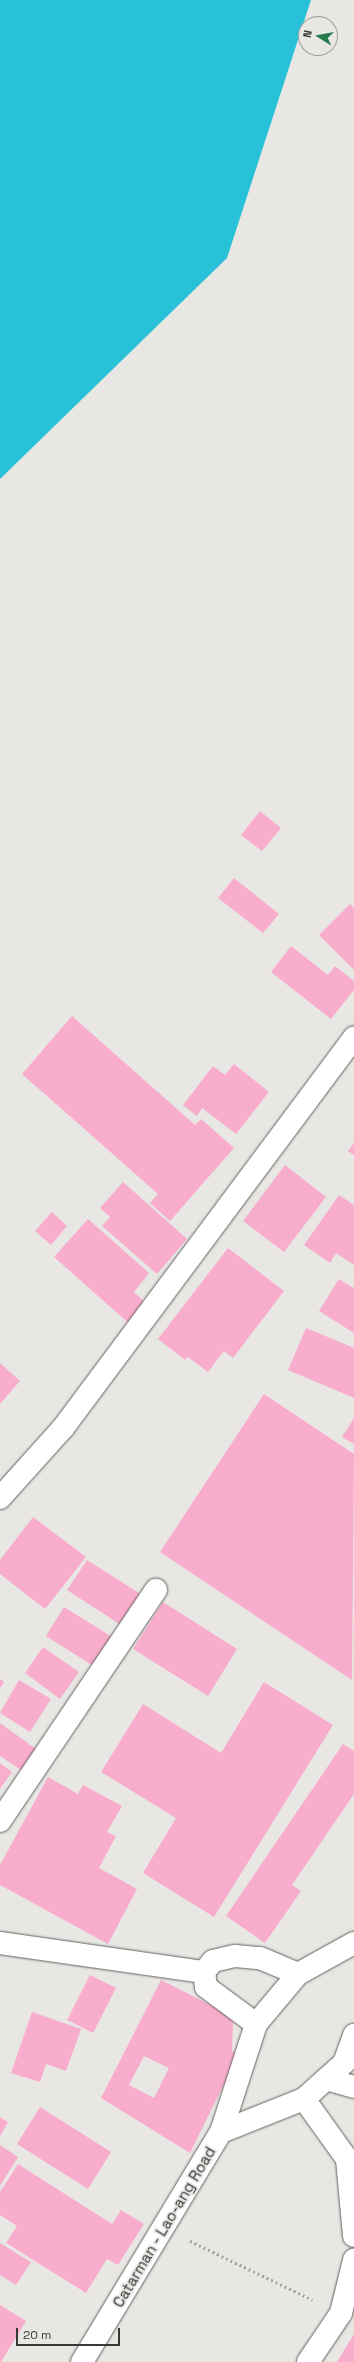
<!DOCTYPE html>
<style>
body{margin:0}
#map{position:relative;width:354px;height:2362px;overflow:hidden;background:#e8e7e4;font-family:"Space Grotesk",sans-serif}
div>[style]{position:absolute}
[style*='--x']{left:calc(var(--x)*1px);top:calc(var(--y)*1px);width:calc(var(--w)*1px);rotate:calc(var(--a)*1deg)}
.water>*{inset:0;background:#29c1d8}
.building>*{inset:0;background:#f9adcc}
.path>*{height:2.5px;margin-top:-1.25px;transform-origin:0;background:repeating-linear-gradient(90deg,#a2a29f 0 2px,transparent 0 5px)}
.roads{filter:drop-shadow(0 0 1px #636260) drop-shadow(0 0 1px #636260)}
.minor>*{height:22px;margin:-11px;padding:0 11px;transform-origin:11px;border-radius:11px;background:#fff}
.major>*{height:22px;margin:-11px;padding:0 11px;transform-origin:11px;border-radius:11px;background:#fff}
span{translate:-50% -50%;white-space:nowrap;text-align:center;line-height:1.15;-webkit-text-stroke:3.5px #e8e7e4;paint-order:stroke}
.street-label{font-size:15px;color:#383837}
.north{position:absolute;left:298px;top:16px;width:40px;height:40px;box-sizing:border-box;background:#e8e7e4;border:1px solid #a2a19f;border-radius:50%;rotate:281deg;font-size:11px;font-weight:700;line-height:16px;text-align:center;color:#383837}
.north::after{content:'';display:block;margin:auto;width:14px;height:18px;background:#277a4c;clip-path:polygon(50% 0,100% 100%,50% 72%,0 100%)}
.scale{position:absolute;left:16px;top:2328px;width:104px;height:18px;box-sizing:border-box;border:2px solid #383837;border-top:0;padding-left:5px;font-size:12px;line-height:14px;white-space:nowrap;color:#383837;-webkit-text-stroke:3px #e8e7e4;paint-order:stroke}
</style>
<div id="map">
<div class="water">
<div style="clip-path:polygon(0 0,311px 0,227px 258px,0 479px)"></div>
</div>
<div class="building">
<div style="clip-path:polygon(260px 811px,281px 828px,262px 851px,241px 835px)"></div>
<div style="clip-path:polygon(234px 878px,279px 914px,263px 933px,218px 898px)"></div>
<div style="clip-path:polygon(350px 904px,354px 908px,354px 970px,319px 935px)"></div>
<div style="clip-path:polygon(291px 946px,328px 975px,335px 966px,354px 981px,354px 990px,331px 1019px,271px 972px)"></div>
<div style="clip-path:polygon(72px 1016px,195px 1125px,201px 1119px,234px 1148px,170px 1221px,150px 1203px,158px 1194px,22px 1074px)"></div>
<div style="clip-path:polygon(234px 1064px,269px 1092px,236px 1134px,202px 1108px,197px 1116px,183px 1105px,213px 1066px,225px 1075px)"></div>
<div style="clip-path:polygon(354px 1143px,354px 1155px,348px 1151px)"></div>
<div style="clip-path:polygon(285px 1165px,326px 1197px,284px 1252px,243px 1221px)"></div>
<div style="clip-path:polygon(123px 1182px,187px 1239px,157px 1274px,102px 1226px,110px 1217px,100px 1208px)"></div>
<div style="clip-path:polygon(339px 1195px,354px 1205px,354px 1265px,336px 1253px,330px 1263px,304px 1245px)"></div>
<div style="clip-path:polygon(52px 1212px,67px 1226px,51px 1245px,35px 1231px)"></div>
<div style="clip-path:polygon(88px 1219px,149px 1273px,134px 1292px,150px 1307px,133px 1327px,54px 1257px)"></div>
<div style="clip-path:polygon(228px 1248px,284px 1291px,233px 1358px,224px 1351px,208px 1372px,188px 1357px,185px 1360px,158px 1339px)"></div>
<div style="clip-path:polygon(339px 1279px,354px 1288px,354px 1333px,319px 1311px)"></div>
<div style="clip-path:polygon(306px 1328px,354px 1348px,354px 1398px,288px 1370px)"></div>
<div style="clip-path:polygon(0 1363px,20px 1381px,0 1404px)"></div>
<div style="clip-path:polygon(264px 1394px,354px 1454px,352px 1680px,160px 1552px)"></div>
<div style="clip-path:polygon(354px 1418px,354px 1444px,342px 1437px)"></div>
<div style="clip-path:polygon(33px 1517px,86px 1557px,45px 1609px,0 1574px,0 1560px)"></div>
<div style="clip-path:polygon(87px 1560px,147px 1598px,127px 1629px,67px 1590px)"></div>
<div style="clip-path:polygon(163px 1602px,237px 1649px,208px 1696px,133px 1649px)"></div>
<div style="clip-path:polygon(64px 1607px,117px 1640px,98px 1669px,46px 1636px)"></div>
<div style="clip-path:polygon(43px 1647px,79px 1672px,60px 1699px,25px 1673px)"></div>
<div style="clip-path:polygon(0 1679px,4px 1682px,0 1688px)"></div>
<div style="clip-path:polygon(19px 1680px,51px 1699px,30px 1732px,0 1713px)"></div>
<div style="clip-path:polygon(264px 1682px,333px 1725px,214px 1917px,143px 1873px,176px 1818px,101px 1772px,143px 1704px,221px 1753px)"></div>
<div style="clip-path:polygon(0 1723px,36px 1749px,21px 1770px,0 1756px)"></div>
<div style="clip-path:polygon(343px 1744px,354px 1751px,354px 1794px,292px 1885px,301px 1891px,265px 1943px,226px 1916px)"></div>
<div style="clip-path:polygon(0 1763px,12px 1772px,0 1789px)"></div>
<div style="clip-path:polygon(48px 1777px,78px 1794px,83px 1785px,122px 1806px,107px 1832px,116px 1836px,99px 1868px,137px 1889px,108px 1944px,0 1885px,0 1865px)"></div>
<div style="clip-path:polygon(90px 1975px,116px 1988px,93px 2033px,67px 2020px)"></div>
<div style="clip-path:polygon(evenodd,161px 1980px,224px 2012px,233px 2022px,232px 2051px,239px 2054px,190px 2153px,101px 2098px,161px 1980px,144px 2056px,169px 2068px,154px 2098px,129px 2085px,144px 2056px)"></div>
<div style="clip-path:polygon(32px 2012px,81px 2029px,66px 2071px,46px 2064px,40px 2082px,11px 2073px)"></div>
<div style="clip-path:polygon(40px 2107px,111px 2152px,88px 2189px,17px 2144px)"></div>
<div style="clip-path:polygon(0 2117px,8px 2122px,0 2136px)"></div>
<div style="clip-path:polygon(0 2145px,18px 2157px,0 2186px)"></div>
<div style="clip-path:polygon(18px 2164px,112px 2224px,121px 2210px,144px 2224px,118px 2265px,107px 2259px,86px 2293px,6px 2243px,17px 2226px,0 2215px,0 2192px)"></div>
<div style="clip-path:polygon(0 2243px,31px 2262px,16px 2285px,0 2275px)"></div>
<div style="clip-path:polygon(0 2305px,26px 2321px,1px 2362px,0 2362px)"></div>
<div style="clip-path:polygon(354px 2334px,354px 2362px,337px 2362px)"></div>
</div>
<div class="path">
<div style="--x:190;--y:2241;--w:136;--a:25.6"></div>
</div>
<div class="roads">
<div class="minor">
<div style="--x:0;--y:1498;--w:94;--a:-48"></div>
<div style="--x:63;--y:1428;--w:487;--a:-53.3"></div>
<div style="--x:0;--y:1821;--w:279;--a:-56"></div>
<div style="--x:0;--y:1943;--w:206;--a:8.1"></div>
<div style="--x:204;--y:1972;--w:14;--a:-51"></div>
<div style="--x:213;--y:1961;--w:23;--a:-13"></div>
<div style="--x:235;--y:1956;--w:25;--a:5"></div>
<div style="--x:260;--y:1958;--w:41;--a:22.8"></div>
<div style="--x:204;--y:1972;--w:15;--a:82"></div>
<div style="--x:206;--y:1987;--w:62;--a:36.5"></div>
<div style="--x:326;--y:2079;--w:29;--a:16"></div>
<div style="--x:304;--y:2099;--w:74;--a:54.4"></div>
<div style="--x:347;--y:2159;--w:77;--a:84.8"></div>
<div style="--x:308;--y:2362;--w:59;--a:-56"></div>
<div style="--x:341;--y:2313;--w:55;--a:-76.2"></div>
</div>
<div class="major">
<div style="--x:221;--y:2132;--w:89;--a:-21.7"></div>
<div style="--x:304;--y:2099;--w:54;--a:-42"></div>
<div style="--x:344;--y:2063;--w:30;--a:-70"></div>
<div style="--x:82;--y:2362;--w:269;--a:-58.9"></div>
<div style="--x:221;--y:2132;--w:114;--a:-72"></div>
<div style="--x:256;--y:2024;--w:65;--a:-50"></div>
<div style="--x:298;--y:1974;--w:64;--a:-29"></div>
</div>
</div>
<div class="street-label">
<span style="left:164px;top:2227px;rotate:-59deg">Catarman - Lao-ang Road</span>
</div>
<div class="north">N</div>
<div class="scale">20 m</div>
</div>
